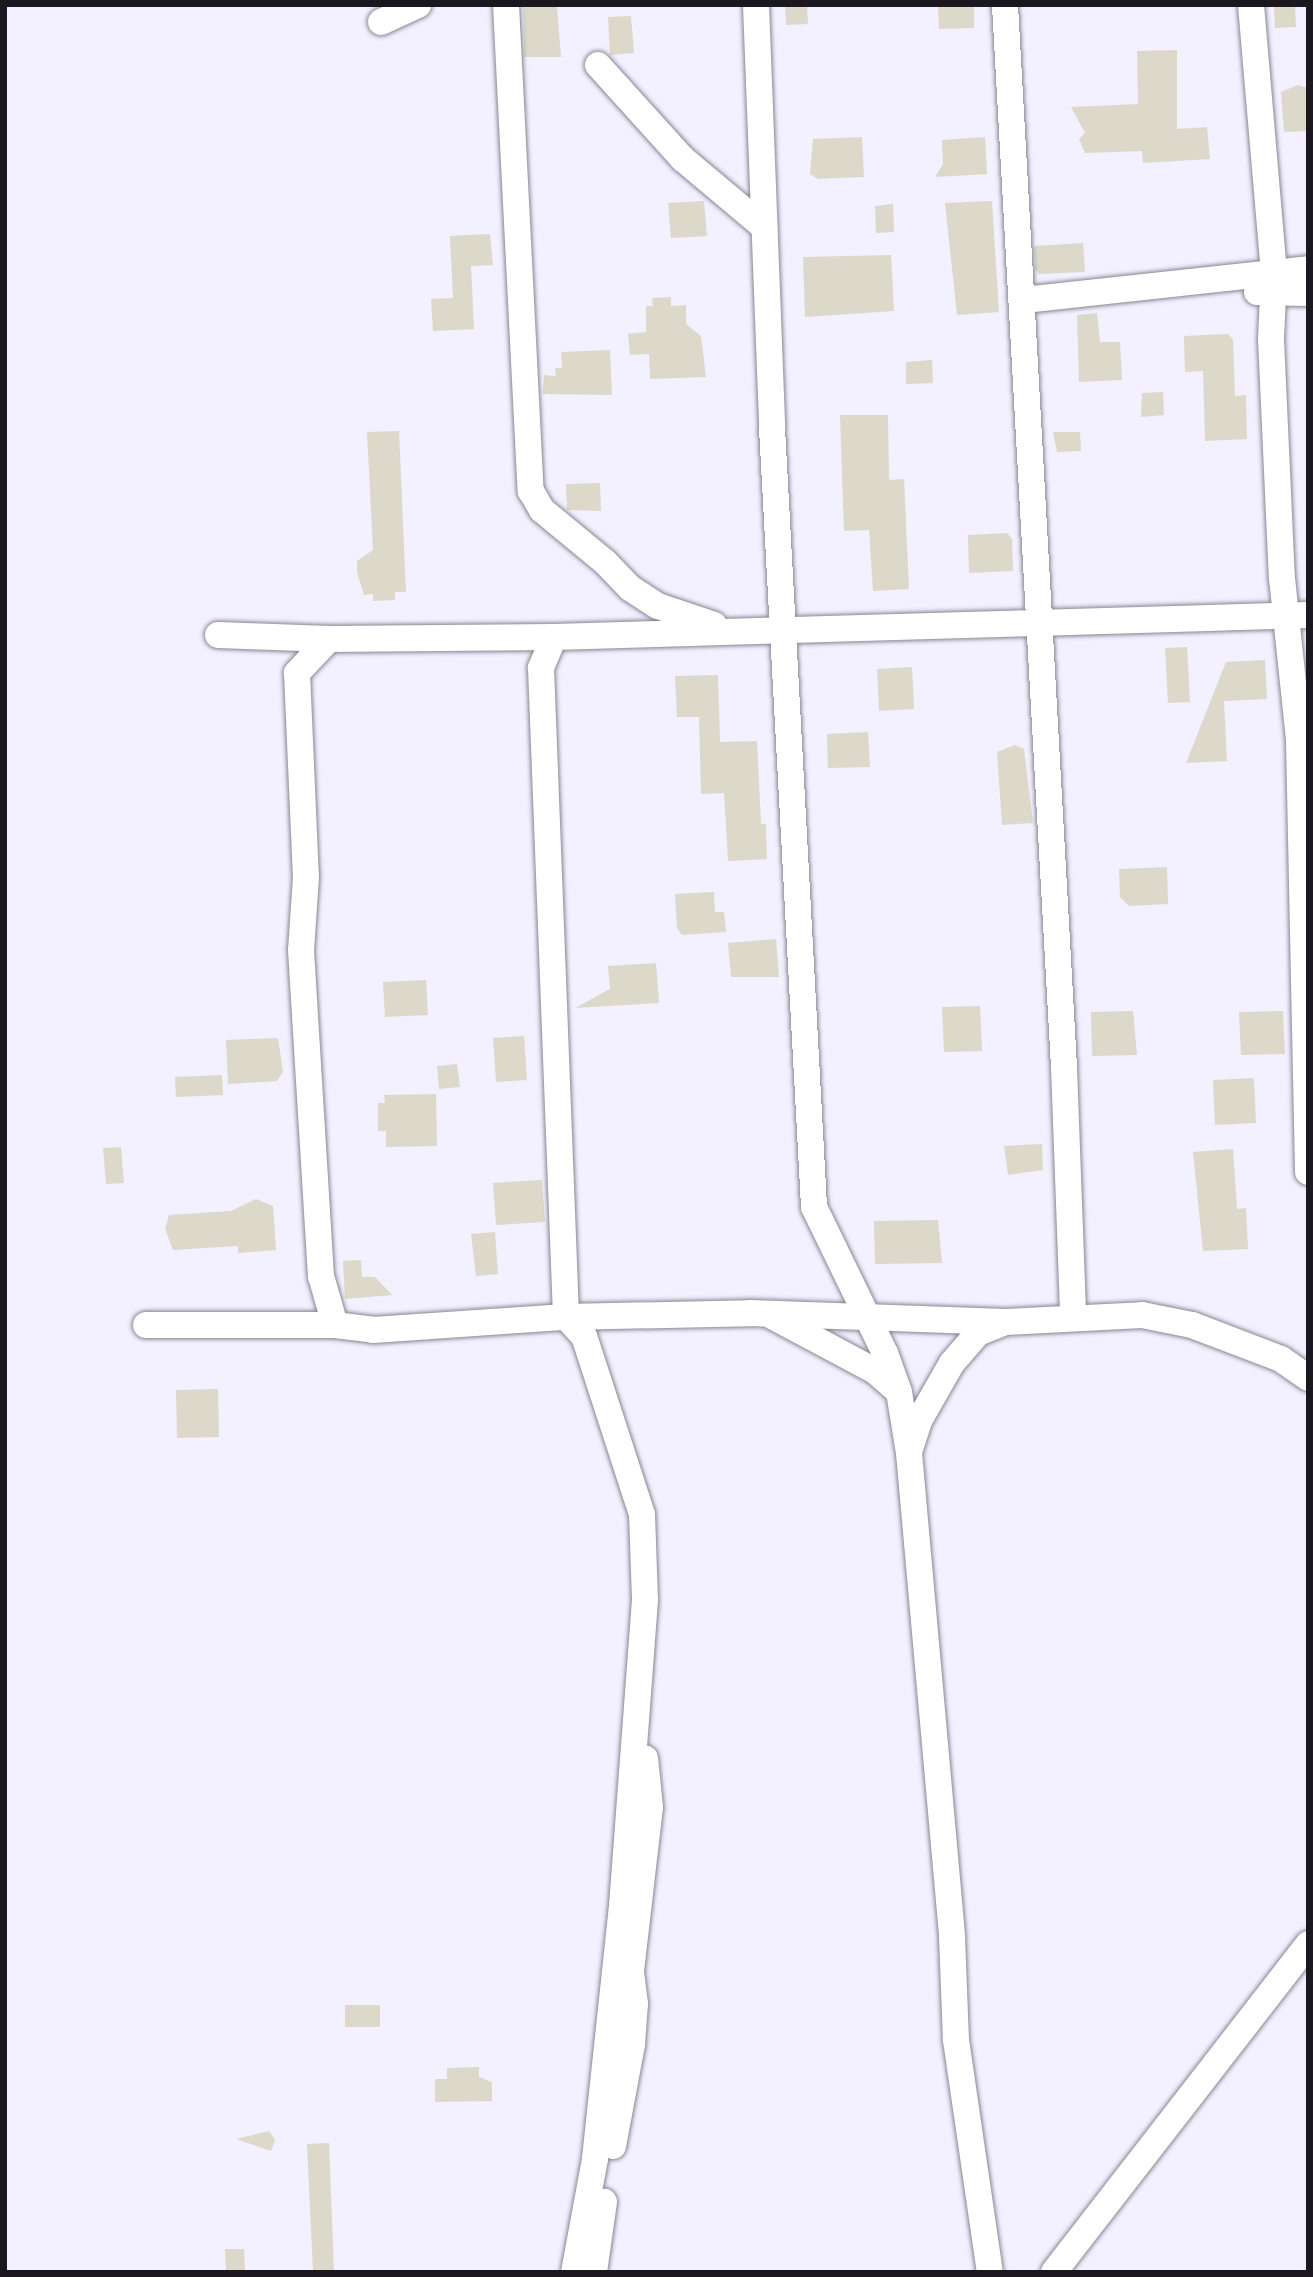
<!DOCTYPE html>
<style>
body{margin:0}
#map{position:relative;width:1313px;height:2277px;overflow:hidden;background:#f3f0ff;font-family:"Alegreya Sans",sans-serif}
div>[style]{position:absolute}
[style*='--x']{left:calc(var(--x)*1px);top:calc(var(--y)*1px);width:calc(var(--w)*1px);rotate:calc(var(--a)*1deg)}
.building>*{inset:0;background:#dcd8ca}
.roads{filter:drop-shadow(0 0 2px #898693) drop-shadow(0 0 2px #898693)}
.minor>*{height:26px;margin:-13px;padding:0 13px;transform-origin:13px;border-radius:13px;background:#fff}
span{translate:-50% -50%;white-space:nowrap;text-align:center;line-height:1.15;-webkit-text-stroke:5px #fff;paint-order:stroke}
.frame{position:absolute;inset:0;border:7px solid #1a181e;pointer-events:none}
</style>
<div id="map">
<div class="building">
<div style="clip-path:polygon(523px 5px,557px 5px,561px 57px,524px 57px)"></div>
<div style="clip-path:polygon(785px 5px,807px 5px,808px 24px,786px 25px)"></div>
<div style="clip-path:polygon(938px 5px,974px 5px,974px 28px,939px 29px)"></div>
<div style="clip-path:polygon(1274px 5px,1295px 5px,1296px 27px,1275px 28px)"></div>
<div style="clip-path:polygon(631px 16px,634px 53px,610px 55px,608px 17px)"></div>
<div style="clip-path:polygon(1177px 50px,1177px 129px,1207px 127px,1210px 159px,1143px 163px,1142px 151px,1085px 153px,1079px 139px,1085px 133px,1071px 107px,1138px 104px,1137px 51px)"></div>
<div style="clip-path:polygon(1298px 85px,1308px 88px,1308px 131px,1284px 132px,1281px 92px)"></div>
<div style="clip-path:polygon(862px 137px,864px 177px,818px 179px,810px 174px,813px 139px)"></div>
<div style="clip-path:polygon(985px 137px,987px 174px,935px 177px,943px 164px,942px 140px)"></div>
<div style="clip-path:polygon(704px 201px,707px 236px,671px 238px,668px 203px)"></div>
<div style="clip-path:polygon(992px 201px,999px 312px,957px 315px,945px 203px)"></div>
<div style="clip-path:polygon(893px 204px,894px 232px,876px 233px,875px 206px)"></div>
<div style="clip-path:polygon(490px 234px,493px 265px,471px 266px,474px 329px,433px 331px,431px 299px,453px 298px,450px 236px)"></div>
<div style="clip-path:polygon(1083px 243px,1085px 272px,1039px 274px,1035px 269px,1034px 246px)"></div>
<div style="clip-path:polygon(891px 255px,894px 311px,805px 317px,803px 257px)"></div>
<div style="clip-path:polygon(671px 297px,671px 306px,686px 305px,686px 324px,701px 336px,706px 377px,650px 379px,649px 354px,630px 355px,628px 334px,646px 332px,646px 306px,653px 306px,652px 298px)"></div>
<div style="clip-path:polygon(1097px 313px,1100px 342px,1120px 342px,1122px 380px,1079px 382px,1077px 315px)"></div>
<div style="clip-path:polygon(1228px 334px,1233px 340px,1235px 396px,1246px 395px,1247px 439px,1205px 441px,1203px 371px,1185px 372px,1184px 336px)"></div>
<div style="clip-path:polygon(610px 350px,612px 395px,543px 394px,544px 375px,556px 376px,555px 368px,562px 368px,561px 352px)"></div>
<div style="clip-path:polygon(932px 360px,933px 383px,906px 384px,906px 362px)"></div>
<div style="clip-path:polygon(1163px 392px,1164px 415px,1141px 417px,1142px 393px)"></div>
<div style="clip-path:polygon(840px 415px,888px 415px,889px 480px,904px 479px,909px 589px,873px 591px,869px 530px,844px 531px)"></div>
<div style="clip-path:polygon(399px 431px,406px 592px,395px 592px,395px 600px,373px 601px,373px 594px,364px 595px,357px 572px,357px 561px,373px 550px,367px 432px)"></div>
<div style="clip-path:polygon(1053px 432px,1080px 432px,1081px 451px,1057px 452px)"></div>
<div style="clip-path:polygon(600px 483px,601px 511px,567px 510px,566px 484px)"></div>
<div style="clip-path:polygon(1007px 533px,1012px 539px,1013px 571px,969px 573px,968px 535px)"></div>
<div style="clip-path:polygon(1187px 647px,1190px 702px,1168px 703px,1165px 648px)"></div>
<div style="clip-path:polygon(1265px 660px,1267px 699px,1224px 701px,1227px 761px,1186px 763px,1226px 662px)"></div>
<div style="clip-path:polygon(912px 667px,914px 709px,879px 711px,877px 669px)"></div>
<div style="clip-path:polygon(718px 675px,720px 742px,757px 741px,761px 824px,766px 824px,767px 859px,728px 861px,724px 793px,701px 794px,699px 717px,677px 717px,675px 676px)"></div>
<div style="clip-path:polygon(868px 732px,870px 767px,828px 768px,827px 734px)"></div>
<div style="clip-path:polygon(1015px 745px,1024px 749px,1033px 823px,1002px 825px,997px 752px)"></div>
<div style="clip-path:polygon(1167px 867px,1168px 904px,1129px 906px,1120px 897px,1119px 869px)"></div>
<div style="clip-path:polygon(714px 892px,715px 912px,724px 912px,726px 932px,682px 935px,677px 928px,675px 894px)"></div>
<div style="clip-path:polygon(776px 939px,779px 977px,731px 977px,728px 943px)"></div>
<div style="clip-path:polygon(656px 963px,659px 1003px,575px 1008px,610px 989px,608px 966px)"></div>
<div style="clip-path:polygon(426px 980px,428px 1015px,385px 1017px,383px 982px)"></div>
<div style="clip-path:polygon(980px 1006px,982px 1051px,944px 1052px,942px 1007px)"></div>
<div style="clip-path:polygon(1133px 1011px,1137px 1055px,1092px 1056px,1091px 1012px)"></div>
<div style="clip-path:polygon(1283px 1011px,1285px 1054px,1241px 1055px,1239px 1012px)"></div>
<div style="clip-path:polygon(524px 1036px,527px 1080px,496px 1082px,493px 1038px)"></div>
<div style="clip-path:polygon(278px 1038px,283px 1072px,277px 1081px,228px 1084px,226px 1040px)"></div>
<div style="clip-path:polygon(457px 1064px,460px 1087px,439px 1089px,437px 1066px)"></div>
<div style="clip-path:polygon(222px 1075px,223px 1095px,176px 1097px,175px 1077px)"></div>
<div style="clip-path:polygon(1254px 1078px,1256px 1123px,1215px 1125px,1213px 1080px)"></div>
<div style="clip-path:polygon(436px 1094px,437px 1146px,386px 1147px,386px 1131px,378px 1131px,378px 1103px,385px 1103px,384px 1095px)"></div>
<div style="clip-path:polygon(1042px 1144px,1043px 1170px,1008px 1175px,1004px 1146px)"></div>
<div style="clip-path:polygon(121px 1147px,124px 1183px,106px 1184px,103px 1148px)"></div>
<div style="clip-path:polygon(1233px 1149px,1237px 1209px,1246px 1208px,1248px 1249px,1203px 1251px,1193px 1152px)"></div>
<div style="clip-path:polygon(542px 1180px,545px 1222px,496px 1225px,493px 1183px)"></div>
<div style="clip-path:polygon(256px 1199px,273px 1206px,276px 1250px,238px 1253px,238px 1246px,173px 1250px,165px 1229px,169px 1215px,231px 1211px)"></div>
<div style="clip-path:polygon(938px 1220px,942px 1263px,875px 1264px,874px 1221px)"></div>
<div style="clip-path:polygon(495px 1232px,498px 1274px,476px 1276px,471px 1234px)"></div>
<div style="clip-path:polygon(361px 1260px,362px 1277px,375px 1277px,392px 1295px,345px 1299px,343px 1261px)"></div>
<div style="clip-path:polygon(218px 1389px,219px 1437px,177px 1438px,176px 1390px)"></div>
<div style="clip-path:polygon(345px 2005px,380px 2005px,380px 2027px,345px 2027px)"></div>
<div style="clip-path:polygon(479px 2067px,479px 2077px,492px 2082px,492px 2101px,435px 2102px,435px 2079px,447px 2079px,447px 2068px)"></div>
<div style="clip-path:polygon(269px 2131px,275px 2140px,271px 2151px,236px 2139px)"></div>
<div style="clip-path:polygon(329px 2143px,334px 2272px,313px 2272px,307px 2144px)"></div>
<div style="clip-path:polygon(225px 2249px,244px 2249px,245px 2272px,226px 2272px)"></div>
</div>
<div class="roads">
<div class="minor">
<div style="--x:506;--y:5;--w:487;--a:87.1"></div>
<div style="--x:531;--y:491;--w:22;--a:60"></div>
<div style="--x:542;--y:510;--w:82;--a:39.5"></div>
<div style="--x:605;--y:562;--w:36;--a:46"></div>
<div style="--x:630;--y:588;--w:33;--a:33"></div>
<div style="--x:658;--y:606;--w:59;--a:18.7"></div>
<div style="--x:756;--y:5;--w:423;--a:87.8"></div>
<div style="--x:772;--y:428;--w:780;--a:86.91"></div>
<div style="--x:814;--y:1207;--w:162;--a:64.1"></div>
<div style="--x:885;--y:1353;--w:41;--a:70.3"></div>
<div style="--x:899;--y:1392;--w:62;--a:80.7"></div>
<div style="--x:909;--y:1453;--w:486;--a:84.9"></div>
<div style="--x:952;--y:1937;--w:103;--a:87.8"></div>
<div style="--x:956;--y:2040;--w:234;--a:81.7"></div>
<div style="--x:1005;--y:5;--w:1064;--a:86.82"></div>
<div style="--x:1064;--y:1067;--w:248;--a:87.9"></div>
<div style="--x:1251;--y:5;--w:269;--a:85.1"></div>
<div style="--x:1274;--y:273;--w:66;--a:92.6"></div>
<div style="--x:1271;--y:339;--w:239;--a:87.4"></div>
<div style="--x:1282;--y:578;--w:164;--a:84"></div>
<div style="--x:1299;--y:741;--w:431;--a:88.8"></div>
<div style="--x:381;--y:22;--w:41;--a:-24.7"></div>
<div style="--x:598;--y:65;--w:127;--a:47.9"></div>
<div style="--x:683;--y:159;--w:106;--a:40"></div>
<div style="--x:1257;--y:292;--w:51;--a:1.1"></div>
<div style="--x:1024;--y:300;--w:286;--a:-6.2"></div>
<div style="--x:218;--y:635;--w:111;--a:2.1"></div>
<div style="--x:329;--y:639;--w:225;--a:-0.5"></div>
<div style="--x:554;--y:637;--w:754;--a:-1.67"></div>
<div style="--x:554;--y:637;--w:34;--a:113"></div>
<div style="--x:541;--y:668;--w:649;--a:87.79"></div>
<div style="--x:566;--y:1317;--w:26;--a:47"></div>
<div style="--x:584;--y:1336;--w:187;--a:72"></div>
<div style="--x:642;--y:1514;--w:86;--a:88"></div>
<div style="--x:645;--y:1600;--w:307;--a:94.3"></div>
<div style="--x:622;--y:1906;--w:254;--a:96.1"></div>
<div style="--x:595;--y:2159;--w:115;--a:100.5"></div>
<div style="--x:329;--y:639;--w:47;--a:133.3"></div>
<div style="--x:297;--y:673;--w:204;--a:87.5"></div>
<div style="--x:306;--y:877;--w:73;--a:93.9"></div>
<div style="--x:301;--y:950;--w:327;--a:86.5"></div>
<div style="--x:321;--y:1276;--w:51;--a:74.1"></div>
<div style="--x:772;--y:1316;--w:117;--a:28.1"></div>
<div style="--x:875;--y:1371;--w:30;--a:41"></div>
<div style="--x:146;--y:1325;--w:189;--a:0"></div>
<div style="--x:335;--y:1325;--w:38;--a:7"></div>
<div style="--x:373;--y:1330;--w:193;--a:-3.9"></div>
<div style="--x:566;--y:1317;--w:184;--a:-1.2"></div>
<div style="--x:750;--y:1313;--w:256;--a:2"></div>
<div style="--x:1006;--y:1322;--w:136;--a:-2.9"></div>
<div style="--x:1142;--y:1315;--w:51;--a:11.3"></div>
<div style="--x:1192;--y:1325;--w:95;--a:20.9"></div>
<div style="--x:1281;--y:1359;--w:33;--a:35"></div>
<div style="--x:910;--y:1449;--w:32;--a:-72"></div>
<div style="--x:920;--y:1419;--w:64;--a:-60.3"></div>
<div style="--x:952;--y:1363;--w:40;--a:-49"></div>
<div style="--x:978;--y:1333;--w:29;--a:-22"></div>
<div style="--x:613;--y:2146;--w:104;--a:-79.4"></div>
<div style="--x:632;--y:2044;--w:40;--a:-85.7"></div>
<div style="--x:635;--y:2004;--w:33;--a:-97"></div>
<div style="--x:631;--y:1971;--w:165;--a:-83.4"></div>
<div style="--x:650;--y:1807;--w:49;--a:-95.8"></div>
<div style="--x:594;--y:2272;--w:71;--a:-81.9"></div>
<div style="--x:1054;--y:2272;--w:415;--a:-52.2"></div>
</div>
</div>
<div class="frame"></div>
</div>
